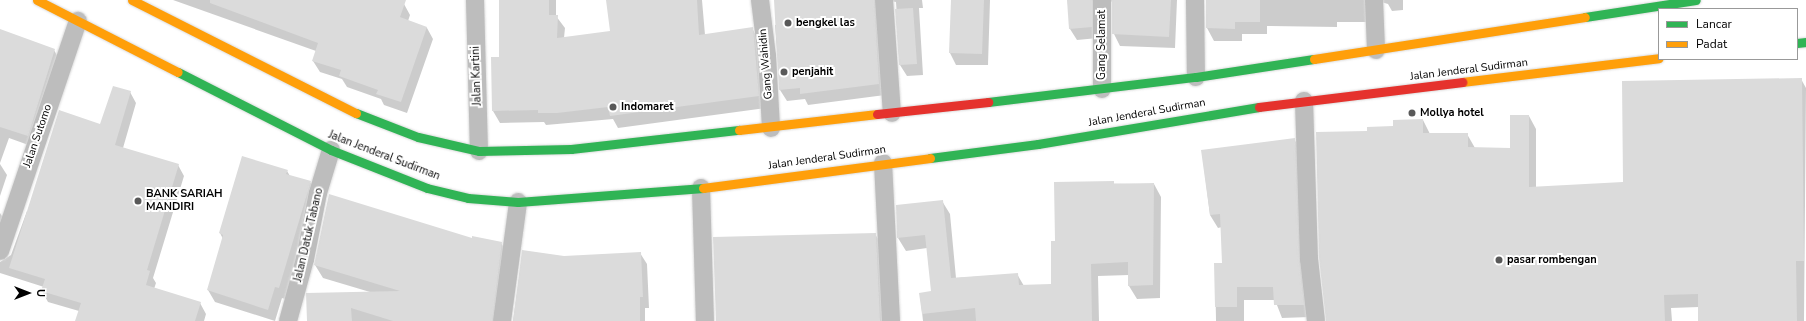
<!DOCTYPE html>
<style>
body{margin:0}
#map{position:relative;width:1806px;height:321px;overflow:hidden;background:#fff;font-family:"Nunito Sans",sans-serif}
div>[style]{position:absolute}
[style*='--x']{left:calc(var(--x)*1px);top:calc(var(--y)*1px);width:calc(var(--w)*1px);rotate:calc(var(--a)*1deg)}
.shadow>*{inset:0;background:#0003}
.building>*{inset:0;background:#dbdbdb}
.roads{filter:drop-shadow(0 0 1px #dbdbdb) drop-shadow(0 0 1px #dbdbdb)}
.street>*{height:18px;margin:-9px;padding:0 9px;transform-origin:9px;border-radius:9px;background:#bdbdbd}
.fast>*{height:9px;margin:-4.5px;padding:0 4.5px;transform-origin:4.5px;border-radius:4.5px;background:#30b455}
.slow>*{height:9px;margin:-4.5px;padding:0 4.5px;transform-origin:4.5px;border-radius:4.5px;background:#ff9f0a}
.jam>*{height:9px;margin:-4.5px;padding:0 4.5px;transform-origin:4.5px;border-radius:4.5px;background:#e5322d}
.dots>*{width:11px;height:11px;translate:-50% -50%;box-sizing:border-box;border:2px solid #fff;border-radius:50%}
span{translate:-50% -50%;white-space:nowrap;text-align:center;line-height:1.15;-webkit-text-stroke:4px #fff;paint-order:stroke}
.poi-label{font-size:11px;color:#000;font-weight:700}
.left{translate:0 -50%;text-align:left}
.street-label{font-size:11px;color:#000}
.legend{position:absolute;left:1658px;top:8px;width:140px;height:52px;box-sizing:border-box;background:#fff;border:1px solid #999;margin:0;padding:5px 7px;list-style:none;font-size:12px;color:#000}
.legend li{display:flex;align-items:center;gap:8px;height:20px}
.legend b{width:20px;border:1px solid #999}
.north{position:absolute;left:8px;top:273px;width:40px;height:40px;-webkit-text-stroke:3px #fff;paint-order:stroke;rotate:90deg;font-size:11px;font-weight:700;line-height:16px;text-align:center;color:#000}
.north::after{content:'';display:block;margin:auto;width:14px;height:18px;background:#000;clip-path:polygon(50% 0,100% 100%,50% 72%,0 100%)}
</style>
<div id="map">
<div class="shadow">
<div style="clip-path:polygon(173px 0,394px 0,404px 4px,410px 15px,408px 21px,427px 28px,433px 39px,407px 113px,384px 105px,381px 99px,347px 87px,342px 79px,320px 72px,313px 61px,316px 51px)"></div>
<div style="clip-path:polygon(499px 0,556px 0,556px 16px,565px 28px,564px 38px,611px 32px,607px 0,702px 0,705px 35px,752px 28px,759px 41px,765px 108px,618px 128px,613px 119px,546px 125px,544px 122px,500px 123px,493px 111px,500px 58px)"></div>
<div style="clip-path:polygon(776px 0,922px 0,923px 8px,919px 8px,923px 75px,907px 76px,900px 65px,896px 2px,890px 1px,885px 95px,808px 105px,805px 99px,787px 101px,780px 90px,775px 25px,842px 16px)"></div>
<div style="clip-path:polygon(952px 0,990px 0,988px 65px,956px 65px,950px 53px)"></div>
<div style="clip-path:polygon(1068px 0,1177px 0,1175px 48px,1120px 46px,1114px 34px,1113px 2px,1109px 1px,1098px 38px,1077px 40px,1070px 29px)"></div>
<div style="clip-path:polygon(1207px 0,1420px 0,1403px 0,1403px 10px,1392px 11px,1388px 4px,1381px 2px,1367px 22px,1337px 22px,1337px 27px,1267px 26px,1267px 34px,1242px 34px,1242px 41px,1214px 41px,1207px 28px)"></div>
<div style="clip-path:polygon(0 31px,54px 50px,60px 61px,34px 147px,9px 138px,0 163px)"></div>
<div style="clip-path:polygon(1801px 79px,1806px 88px,1804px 321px,1699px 321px,1699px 307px,1671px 308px,1672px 321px,1327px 321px,1368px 132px,1423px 120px,1430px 134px,1467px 134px,1475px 148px,1511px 149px,1529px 116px,1536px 129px,1536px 188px,1624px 183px)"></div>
<div style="clip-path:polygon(130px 92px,136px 103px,123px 148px,178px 165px,184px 176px,153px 278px,156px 283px,154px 289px,200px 303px,206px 314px,204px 321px,76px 321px,79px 311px,48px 302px,42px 291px,44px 287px,0 273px,0 262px,11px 255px,27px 211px,29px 212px)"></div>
<div style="clip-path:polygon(1294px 139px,1302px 152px,1310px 317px,1282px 318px,1275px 300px,1244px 300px,1244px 321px,1216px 321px,1215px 264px,1223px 264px,1222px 227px,1218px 228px,1210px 215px,1202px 151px)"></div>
<div style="clip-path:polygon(0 164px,7px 175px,0 196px)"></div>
<div style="clip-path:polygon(287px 171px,290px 176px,310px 182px,317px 194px,285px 299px,282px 298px,275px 321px,215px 302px,208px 290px,223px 239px,220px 233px)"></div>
<div style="clip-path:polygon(1055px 183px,1154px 184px,1161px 197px,1160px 298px,1137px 299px,1129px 286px,1129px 275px,1098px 276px,1099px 321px,923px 321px,920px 294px,932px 292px,927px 248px,906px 251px,898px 238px,942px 201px,950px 214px,956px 278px,1017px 274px,1024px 286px,1052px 285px,1056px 242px)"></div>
<div style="clip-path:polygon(0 213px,7px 224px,0 246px)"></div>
<div style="clip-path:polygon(875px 234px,883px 247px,885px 321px,717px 321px)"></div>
<div style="clip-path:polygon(473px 240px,501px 243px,509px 256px,501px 321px,308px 321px,370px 292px,323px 278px,315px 265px)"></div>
<div style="clip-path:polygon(523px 251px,564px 257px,640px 253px,647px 264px,649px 308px,645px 308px,645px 321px,513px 321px)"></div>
</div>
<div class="building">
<div style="clip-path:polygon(210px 0,406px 0,400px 17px,427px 27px,401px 102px,376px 94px,378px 90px,339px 76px,341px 70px,312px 61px,318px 43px,210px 3px)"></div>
<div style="clip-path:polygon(499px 0,549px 0,549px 15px,558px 15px,557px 38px,610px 31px,606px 0,697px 0,699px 35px,753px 27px,759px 96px,610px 116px,608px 107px,557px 113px,538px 113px,538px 110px,492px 111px,491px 57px,499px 57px)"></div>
<div style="clip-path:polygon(774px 0,874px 0,879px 84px,800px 94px,800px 88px,779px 90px)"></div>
<div style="clip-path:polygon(951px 0,984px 0,982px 54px,949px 53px)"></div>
<div style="clip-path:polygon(1067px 0,1092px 0,1092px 27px,1069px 29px)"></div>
<div style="clip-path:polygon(1112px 0,1171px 0,1169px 37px,1112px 34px)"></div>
<div style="clip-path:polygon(1206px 0,1260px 0,1260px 22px,1235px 22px,1235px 29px,1206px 28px)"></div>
<div style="clip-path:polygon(913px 8px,917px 64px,899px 65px,895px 9px)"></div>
<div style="clip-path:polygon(0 29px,55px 49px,28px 136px,0 127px)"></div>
<div style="clip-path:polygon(1802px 78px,1804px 261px,1796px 261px,1797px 321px,1698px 321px,1698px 294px,1664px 295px,1665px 321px,1326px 321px,1319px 258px,1316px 132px,1367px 131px,1367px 127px,1393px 126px,1393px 120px,1423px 119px,1423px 133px,1468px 133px,1468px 147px,1510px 148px,1510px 115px,1529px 115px,1529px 187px,1623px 182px,1622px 81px)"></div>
<div style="clip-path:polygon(113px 86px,131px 91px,115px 145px,179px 164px,147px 270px,150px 271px,146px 285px,201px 302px,195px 321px,75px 321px,81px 303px,41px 291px,45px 279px,9px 268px,59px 110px,100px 124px)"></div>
<div style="clip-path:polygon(1295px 138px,1299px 259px,1304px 305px,1274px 305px,1273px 287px,1237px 287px,1237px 307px,1215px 307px,1214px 263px,1222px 263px,1220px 214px,1210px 215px,1201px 150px)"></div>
<div style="clip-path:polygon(242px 156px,288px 170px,286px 174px,311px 181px,279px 288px,275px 287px,268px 310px,207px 290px,223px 235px,219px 233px)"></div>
<div style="clip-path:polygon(1114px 181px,1114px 184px,1154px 183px,1153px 285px,1128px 286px,1128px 262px,1091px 264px,1092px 321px,976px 321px,975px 308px,922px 314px,919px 293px,931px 291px,925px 235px,897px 238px,896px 205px,943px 200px,951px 278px,1018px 273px,1019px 285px,1051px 284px,1051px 241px,1055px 241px,1054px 182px)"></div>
<div style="clip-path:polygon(329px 194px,472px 238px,472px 236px,502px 242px,492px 321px,393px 321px,351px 308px,352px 321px,307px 321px,306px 293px,400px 291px,314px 265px)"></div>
<div style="clip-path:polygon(876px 233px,880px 321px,716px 321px,713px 237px)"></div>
<div style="clip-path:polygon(522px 250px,564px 256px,641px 252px,643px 297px,640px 297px,640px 321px,513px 321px)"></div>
</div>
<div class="roads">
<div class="street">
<div style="--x:475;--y:0;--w:151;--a:88.5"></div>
<div style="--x:760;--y:0;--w:56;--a:82.9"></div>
<div style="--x:767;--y:56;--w:72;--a:86.8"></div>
<div style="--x:884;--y:0;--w:113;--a:86"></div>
<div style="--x:1195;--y:0;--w:77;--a:89.3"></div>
<div style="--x:1374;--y:0;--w:50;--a:87.7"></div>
<div style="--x:1102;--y:89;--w:89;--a:-90"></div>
<div style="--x:1304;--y:101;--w:158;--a:88.2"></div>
<div style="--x:1309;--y:259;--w:62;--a:83.6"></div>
<div style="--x:883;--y:163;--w:158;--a:87.1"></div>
<div style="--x:701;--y:188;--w:133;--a:88.3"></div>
<div style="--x:0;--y:251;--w:243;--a:-71.3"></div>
<div style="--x:288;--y:321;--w:64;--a:-74.7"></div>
<div style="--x:305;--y:259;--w:67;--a:-78.9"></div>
<div style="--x:318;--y:193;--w:45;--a:-73.2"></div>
<div style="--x:502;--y:321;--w:120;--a:-82.3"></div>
</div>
<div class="fast">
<div style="--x:1585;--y:17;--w:112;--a:-8.7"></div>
<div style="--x:1797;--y:43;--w:9;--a:-6"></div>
<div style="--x:178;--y:72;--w:172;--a:27"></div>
<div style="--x:331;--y:150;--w:103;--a:21.6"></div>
<div style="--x:427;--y:188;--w:42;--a:13.7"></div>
<div style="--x:468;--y:198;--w:50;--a:4.6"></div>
<div style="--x:518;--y:202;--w:186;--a:-4.3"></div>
<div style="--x:988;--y:102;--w:209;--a:-6.9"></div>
<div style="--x:1196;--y:77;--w:119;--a:-8.7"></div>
<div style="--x:356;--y:113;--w:66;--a:21.2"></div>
<div style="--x:418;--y:137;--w:63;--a:12.9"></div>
<div style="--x:479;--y:151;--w:92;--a:-1.2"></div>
<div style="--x:571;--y:149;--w:169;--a:-6.5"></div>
<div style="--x:930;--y:158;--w:109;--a:-7.4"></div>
<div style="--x:1038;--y:144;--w:224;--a:-9.5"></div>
</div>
<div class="slow">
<div style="--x:37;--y:0;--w:158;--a:27.1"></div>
<div style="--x:132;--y:0;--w:251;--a:26.8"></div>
<div style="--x:1314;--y:59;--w:274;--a:-8.8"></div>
<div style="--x:1462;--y:82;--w:198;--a:-6.9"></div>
<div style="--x:739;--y:130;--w:139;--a:-6.6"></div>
<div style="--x:703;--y:188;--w:229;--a:-7.5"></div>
</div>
<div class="jam">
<div style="--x:1259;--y:107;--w:205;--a:-7"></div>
<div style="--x:877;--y:114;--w:112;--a:-6.2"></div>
</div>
</div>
<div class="dots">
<div style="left:788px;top:23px;background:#595959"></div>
<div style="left:784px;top:72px;background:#595959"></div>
<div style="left:613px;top:107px;background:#595959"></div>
<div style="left:1412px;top:113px;background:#595959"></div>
<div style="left:138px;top:201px;background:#595959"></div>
<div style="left:1499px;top:260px;background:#595959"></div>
</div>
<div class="poi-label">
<span class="left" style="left:796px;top:23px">bengkel las</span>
<span class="left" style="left:792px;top:72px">penjahit</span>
<span class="left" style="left:621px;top:107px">Indomaret</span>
<span class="left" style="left:1420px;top:113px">Mollya hotel</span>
<span class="left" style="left:146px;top:201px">BANK SARIAH<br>MANDIRI</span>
<span class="left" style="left:1507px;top:260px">pasar rombengan</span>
</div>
<div class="street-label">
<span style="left:1102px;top:45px;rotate:-90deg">Gang Selamat</span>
<span style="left:766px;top:64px;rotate:-95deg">Gang Wahidin</span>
<span style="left:1469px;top:70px;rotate:-7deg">Jalan Jenderal Sudirman</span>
<span style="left:477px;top:76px;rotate:-92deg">Jalan Kartini</span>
<span style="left:1147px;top:113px;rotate:-10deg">Jalan Jenderal Sudirman</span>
<span style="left:38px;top:136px;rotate:-71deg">Jalan Sutomo</span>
<span style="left:384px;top:156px;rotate:21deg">Jalan Jenderal Sudirman</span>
<span style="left:827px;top:158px;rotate:-8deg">Jalan Jenderal Sudirman</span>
<span style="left:309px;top:235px;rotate:-77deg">Jalan Datuk Tabano</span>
</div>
<ul class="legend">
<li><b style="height:5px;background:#30b455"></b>Lancar</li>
<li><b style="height:5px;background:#ff9f0a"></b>Padat</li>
</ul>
<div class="north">U</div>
</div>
